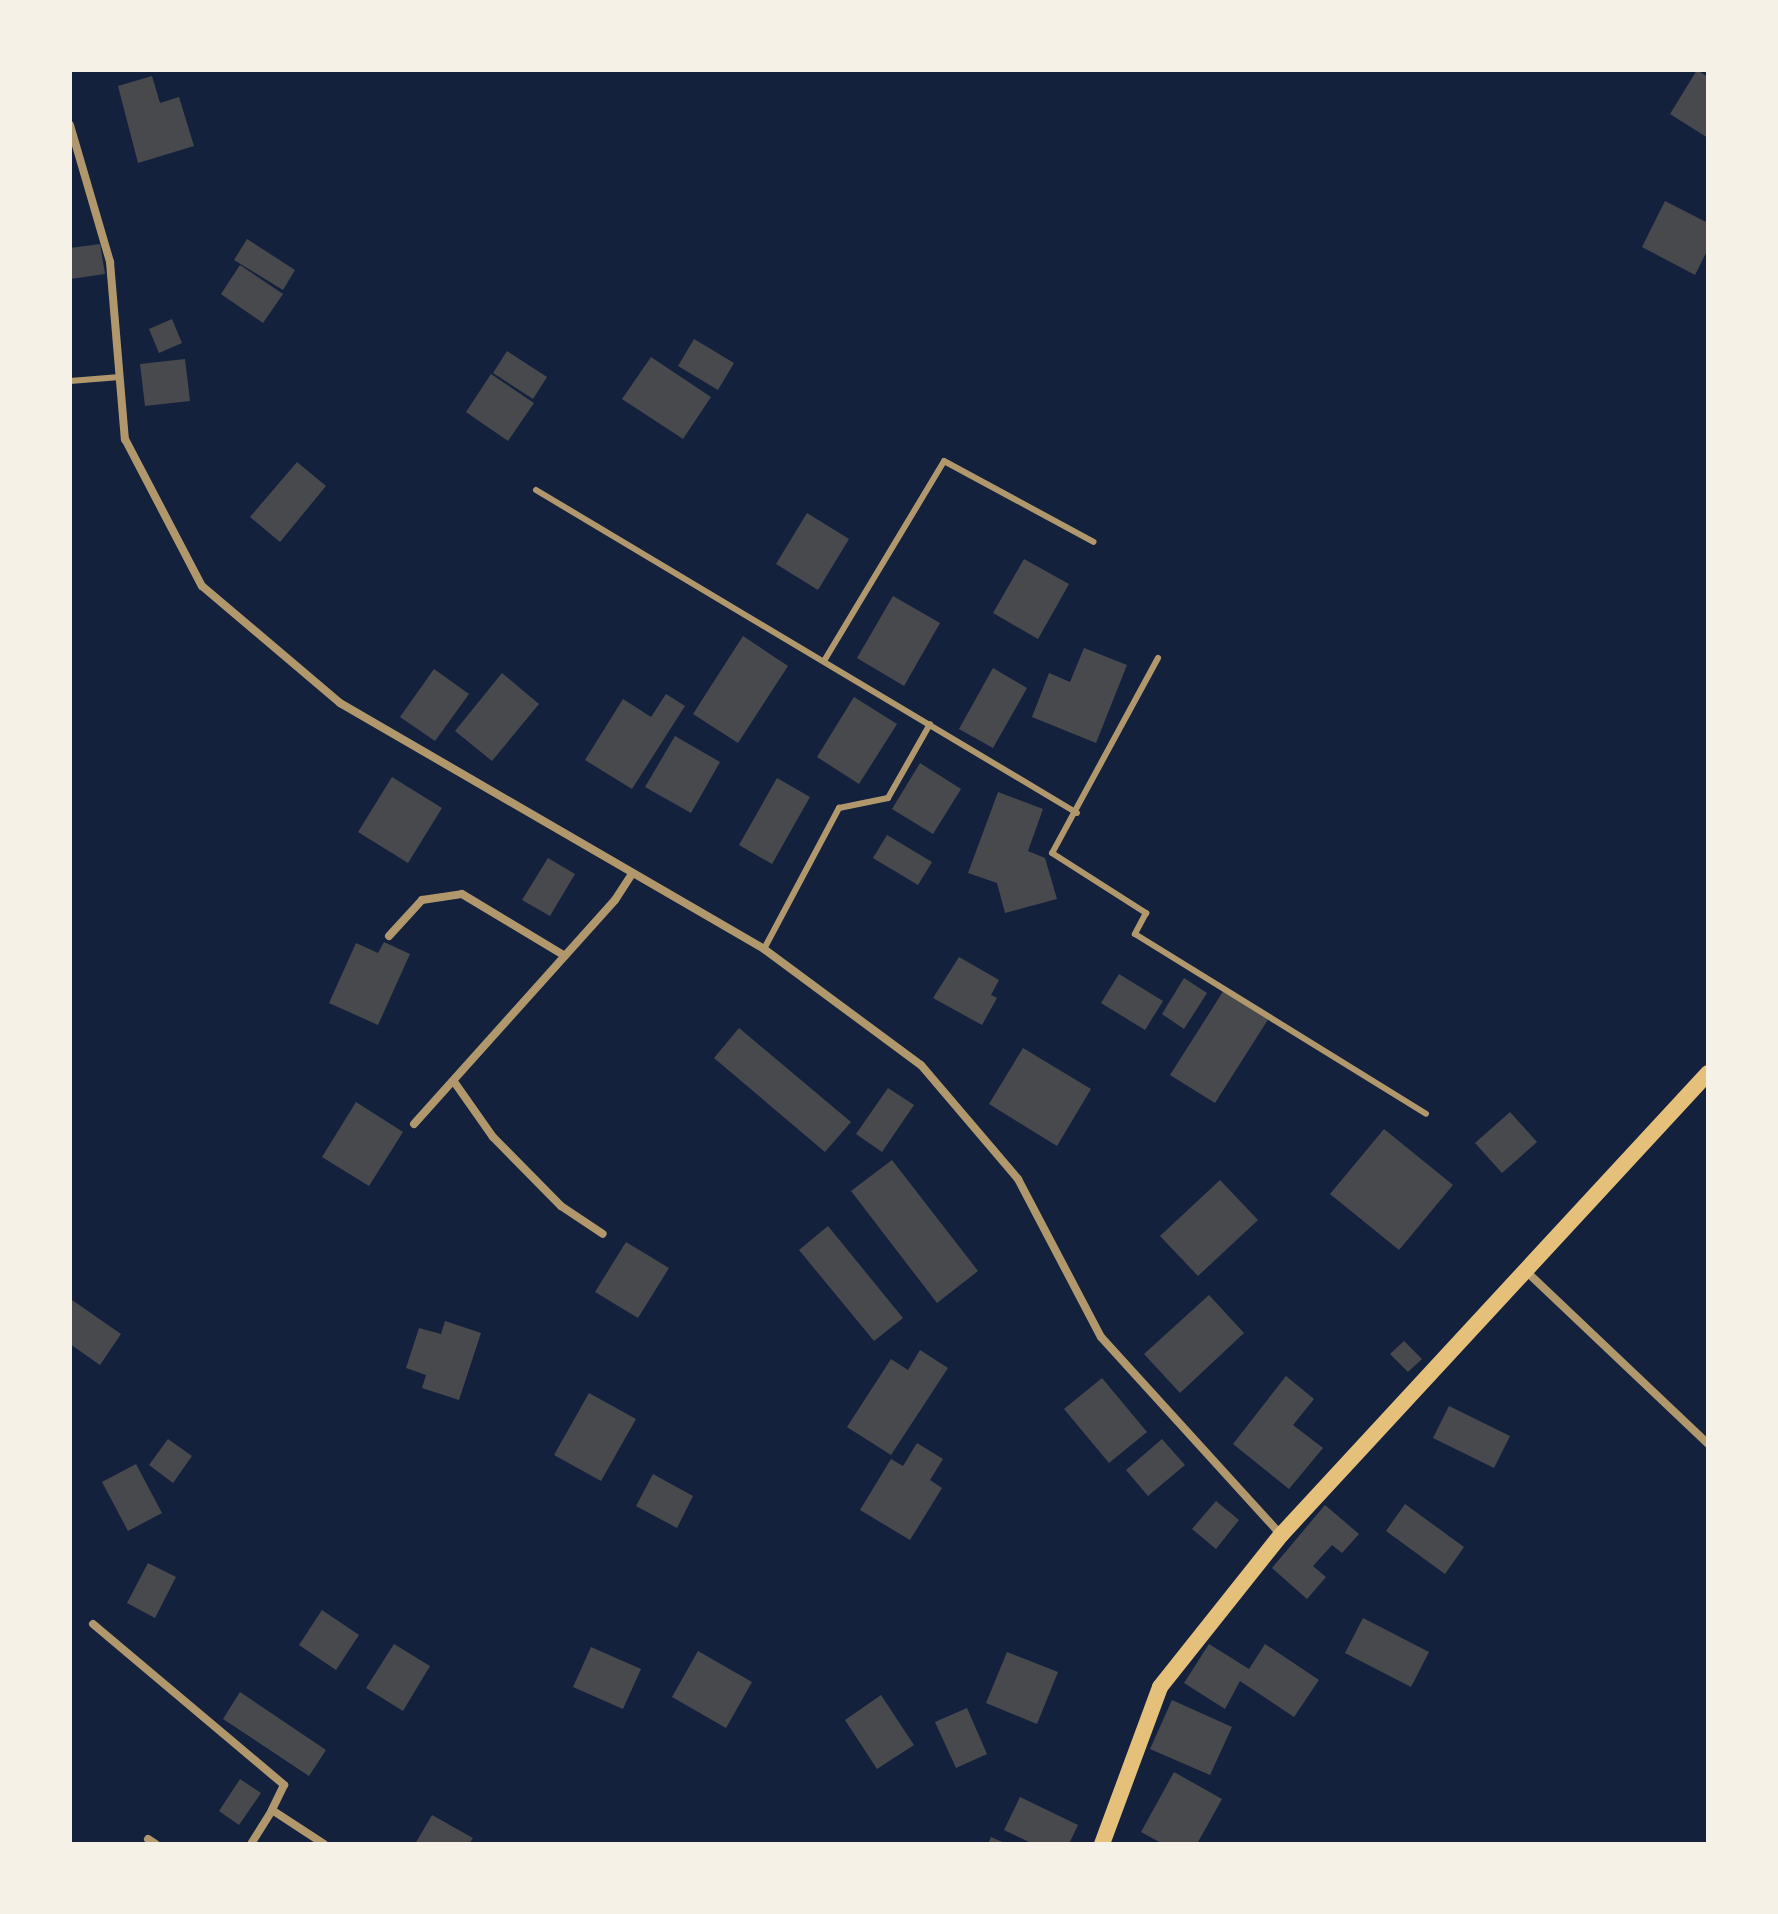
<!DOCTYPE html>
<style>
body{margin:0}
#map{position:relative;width:1778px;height:1914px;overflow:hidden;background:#14213d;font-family:"Nunito Sans",sans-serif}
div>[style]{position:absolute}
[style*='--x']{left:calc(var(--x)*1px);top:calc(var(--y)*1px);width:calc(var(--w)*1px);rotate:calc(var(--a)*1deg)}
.building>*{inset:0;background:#48494c}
.service>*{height:6px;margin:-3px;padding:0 3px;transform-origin:3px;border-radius:3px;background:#b1986c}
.minor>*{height:8px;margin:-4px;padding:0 4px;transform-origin:4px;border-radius:4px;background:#b1986c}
.secondary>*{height:16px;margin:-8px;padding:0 8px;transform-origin:8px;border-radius:8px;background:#e5c07b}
span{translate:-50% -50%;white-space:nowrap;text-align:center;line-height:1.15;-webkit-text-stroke:8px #f6f1e7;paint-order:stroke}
.frame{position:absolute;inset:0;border:72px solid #f6f1e7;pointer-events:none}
</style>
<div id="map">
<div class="building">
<div style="clip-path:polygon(1697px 70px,1708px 77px,1708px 138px,1670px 114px)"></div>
<div style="clip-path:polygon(152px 76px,160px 103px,179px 97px,194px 146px,138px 163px,118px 86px)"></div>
<div style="clip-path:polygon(1665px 201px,1708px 223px,1708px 249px,1695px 275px,1642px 247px)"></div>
<div style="clip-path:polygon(247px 239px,295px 270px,283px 290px,234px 260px)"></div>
<div style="clip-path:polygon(100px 244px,105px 274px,70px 279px,70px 248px)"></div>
<div style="clip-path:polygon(240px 265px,283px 294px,263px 323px,221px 294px)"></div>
<div style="clip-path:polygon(172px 319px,182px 343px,159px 353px,149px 329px)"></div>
<div style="clip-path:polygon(694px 339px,734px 363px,718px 390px,678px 366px)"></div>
<div style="clip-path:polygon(507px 351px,547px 377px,533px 399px,493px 373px)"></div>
<div style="clip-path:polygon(651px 357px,711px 397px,683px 439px,622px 399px)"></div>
<div style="clip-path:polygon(185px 359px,190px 401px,145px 406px,140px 364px)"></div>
<div style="clip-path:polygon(491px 374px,534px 403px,508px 441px,466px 412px)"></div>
<div style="clip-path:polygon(297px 462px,326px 486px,280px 542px,250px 517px)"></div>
<div style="clip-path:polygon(807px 513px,849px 539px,818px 590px,776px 564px)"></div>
<div style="clip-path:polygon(1024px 559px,1069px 584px,1038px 639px,993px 613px)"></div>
<div style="clip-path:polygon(893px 596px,940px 623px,904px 686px,857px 658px)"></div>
<div style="clip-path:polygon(743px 636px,788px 666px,738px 743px,693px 714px)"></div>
<div style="clip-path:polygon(1084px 648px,1127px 665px,1096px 743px,1032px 717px,1049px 673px,1070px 682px)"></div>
<div style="clip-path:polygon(993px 668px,1027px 688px,993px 748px,959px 729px)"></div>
<div style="clip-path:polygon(434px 669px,469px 694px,435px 741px,400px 717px)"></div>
<div style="clip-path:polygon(502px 673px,539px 704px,492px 761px,455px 731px)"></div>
<div style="clip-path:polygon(666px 694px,685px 706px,632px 789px,585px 760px,623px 699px,651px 717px)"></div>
<div style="clip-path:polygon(854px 697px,897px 724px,859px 784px,817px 757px)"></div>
<div style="clip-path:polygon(675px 736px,720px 762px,691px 813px,645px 787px)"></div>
<div style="clip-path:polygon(920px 763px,961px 789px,933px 834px,892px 809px)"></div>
<div style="clip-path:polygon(392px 777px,442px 808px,408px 863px,358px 832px)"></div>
<div style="clip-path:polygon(777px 778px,810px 797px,772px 864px,739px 845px)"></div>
<div style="clip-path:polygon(998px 792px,1043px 809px,1028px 851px,1045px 858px,1057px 899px,1005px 913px,997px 883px,968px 873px)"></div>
<div style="clip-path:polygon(887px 835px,932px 862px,918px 885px,873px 858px)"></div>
<div style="clip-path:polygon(548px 858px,575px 874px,550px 916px,522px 900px)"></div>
<div style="clip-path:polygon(384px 942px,410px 954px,378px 1025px,329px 1003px,356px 943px,378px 953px)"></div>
<div style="clip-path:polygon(959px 957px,999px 980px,991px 995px,997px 998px,982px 1025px,933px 998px)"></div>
<div style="clip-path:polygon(1119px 974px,1163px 1001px,1145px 1030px,1101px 1003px)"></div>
<div style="clip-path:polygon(1184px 978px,1207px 993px,1184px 1029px,1162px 1014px)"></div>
<div style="clip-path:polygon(1224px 990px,1269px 1018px,1215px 1103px,1170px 1075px)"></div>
<div style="clip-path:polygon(739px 1028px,851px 1122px,825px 1152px,714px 1058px)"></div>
<div style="clip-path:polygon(1023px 1048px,1091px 1089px,1057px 1146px,989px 1104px)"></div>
<div style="clip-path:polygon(888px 1088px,914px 1105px,882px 1152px,856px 1134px)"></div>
<div style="clip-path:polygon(356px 1102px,403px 1132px,369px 1186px,322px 1157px)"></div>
<div style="clip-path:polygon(1510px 1112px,1537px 1142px,1502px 1173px,1475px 1143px)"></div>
<div style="clip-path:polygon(1384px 1129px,1453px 1185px,1399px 1250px,1330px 1194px)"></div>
<div style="clip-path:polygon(892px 1160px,978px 1271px,937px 1303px,851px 1191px)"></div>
<div style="clip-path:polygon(1220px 1180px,1258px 1220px,1198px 1276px,1160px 1236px)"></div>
<div style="clip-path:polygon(828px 1226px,903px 1318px,874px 1341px,799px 1250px)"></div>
<div style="clip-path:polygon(626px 1242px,669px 1268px,638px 1318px,595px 1292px)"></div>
<div style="clip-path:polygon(1209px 1295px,1244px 1333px,1180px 1393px,1144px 1354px)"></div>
<div style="clip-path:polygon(72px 1300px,121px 1334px,100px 1365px,70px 1344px)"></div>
<div style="clip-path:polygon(445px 1321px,481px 1333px,459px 1400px,422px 1388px,426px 1375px,406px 1368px,419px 1328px,441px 1334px)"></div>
<div style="clip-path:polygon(1404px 1341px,1422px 1359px,1408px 1372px,1390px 1354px)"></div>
<div style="clip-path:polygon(920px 1350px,948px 1368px,891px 1455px,847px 1427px,891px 1359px,908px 1370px)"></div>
<div style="clip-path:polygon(1286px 1376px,1314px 1399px,1293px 1425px,1323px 1448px,1289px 1489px,1233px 1444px)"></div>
<div style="clip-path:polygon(1102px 1378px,1147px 1432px,1109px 1463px,1064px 1409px)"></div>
<div style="clip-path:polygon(589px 1393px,636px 1419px,601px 1481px,554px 1455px)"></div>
<div style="clip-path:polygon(1449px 1406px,1510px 1436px,1494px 1468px,1433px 1438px)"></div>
<div style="clip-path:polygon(168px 1439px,192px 1456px,173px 1483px,149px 1465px)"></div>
<div style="clip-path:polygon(1162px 1439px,1185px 1465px,1148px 1496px,1126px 1470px)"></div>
<div style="clip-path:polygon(917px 1443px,943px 1459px,930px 1480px,942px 1488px,910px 1540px,860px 1510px,891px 1459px,903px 1466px)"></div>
<div style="clip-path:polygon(136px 1464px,162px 1513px,128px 1531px,102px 1482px)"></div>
<div style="clip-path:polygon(653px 1474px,693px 1496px,677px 1528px,636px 1506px)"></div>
<div style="clip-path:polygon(1216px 1501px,1239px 1520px,1216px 1549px,1192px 1529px)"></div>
<div style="clip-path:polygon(1405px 1504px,1464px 1547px,1445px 1574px,1386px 1531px)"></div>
<div style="clip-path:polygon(1325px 1505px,1359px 1534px,1342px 1553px,1332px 1545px,1313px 1566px,1326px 1577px,1307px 1599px,1272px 1568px)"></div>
<div style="clip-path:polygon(148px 1563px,176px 1577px,155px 1618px,127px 1603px)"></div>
<div style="clip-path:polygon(322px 1610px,359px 1635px,336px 1670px,299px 1645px)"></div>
<div style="clip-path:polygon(1363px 1618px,1429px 1652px,1411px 1687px,1345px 1653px)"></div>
<div style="clip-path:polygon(394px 1644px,430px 1666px,403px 1711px,366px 1688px)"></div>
<div style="clip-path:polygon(1209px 1644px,1249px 1669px,1265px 1644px,1319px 1680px,1294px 1717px,1240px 1681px,1225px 1709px,1184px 1683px)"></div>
<div style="clip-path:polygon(591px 1647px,641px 1669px,623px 1709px,573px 1687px)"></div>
<div style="clip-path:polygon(698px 1651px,752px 1682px,726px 1728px,672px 1697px)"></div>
<div style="clip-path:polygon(1007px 1652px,1058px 1672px,1037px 1724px,986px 1703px)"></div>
<div style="clip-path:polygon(240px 1692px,326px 1750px,309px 1776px,223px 1719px)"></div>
<div style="clip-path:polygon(881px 1695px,914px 1745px,877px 1769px,845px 1720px)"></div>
<div style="clip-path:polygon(1172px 1700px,1232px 1727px,1210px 1775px,1150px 1749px)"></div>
<div style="clip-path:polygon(967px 1708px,987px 1754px,956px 1768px,935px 1722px)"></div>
<div style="clip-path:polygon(1174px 1772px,1222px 1799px,1197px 1844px,1163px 1844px,1141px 1832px)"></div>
<div style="clip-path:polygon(240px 1779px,261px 1793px,239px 1825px,219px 1811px)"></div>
<div style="clip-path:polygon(1020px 1797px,1078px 1825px,1069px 1844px,1033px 1844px,1004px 1830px)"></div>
<div style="clip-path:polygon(432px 1815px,473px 1838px,469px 1844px,415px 1844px)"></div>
<div style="clip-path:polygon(991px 1837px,1007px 1844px,988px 1844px)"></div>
</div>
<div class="service">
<div style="--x:70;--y:381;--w:50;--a:-4.6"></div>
<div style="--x:536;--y:490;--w:630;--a:30.84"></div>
<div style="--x:1158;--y:658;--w:222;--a:118.5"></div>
<div style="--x:1052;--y:853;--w:112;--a:32.6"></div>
<div style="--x:1146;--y:913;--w:24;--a:118"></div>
<div style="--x:1135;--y:934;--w:342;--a:31.7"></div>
<div style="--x:824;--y:661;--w:233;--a:-59"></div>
<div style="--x:944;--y:461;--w:170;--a:28.4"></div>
<div style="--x:764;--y:949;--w:160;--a:-62"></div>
<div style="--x:839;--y:808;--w:50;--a:-11.5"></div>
<div style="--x:888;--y:798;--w:85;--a:-60.4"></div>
</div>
<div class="minor">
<div style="--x:70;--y:125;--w:143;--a:73.7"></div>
<div style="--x:110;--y:262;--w:178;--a:85.2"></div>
<div style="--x:125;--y:439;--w:166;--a:62.4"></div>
<div style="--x:202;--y:586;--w:181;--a:40.3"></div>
<div style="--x:340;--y:703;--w:490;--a:30.1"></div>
<div style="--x:764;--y:949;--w:195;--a:36.5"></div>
<div style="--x:921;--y:1065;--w:150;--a:49.6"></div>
<div style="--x:1018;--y:1179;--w:178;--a:62.3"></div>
<div style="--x:1101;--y:1337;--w:268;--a:47.7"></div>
<div style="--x:389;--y:936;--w:49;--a:-47.5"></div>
<div style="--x:422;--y:900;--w:40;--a:-8.5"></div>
<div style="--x:462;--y:894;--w:120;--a:31"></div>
<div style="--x:455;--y:1083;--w:66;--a:54.9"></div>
<div style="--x:493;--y:1137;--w:97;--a:45.4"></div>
<div style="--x:561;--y:1206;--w:50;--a:33.7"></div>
<div style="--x:414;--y:1124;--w:301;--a:-48.1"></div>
<div style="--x:615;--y:900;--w:30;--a:-57"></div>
<div style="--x:1527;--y:1272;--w:250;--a:43.5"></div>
<div style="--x:93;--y:1624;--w:250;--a:40.1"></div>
<div style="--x:284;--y:1785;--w:28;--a:116"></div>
<div style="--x:148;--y:1839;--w:9;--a:32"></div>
<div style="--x:251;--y:1844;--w:40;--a:-58"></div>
<div style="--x:272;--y:1810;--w:62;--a:33.2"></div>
</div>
<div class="secondary">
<div style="--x:1102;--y:1844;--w:167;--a:-69.7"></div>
<div style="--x:1160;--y:1687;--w:194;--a:-51.5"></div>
<div style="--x:1281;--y:1535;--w:629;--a:-47.25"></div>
</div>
<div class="frame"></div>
</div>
